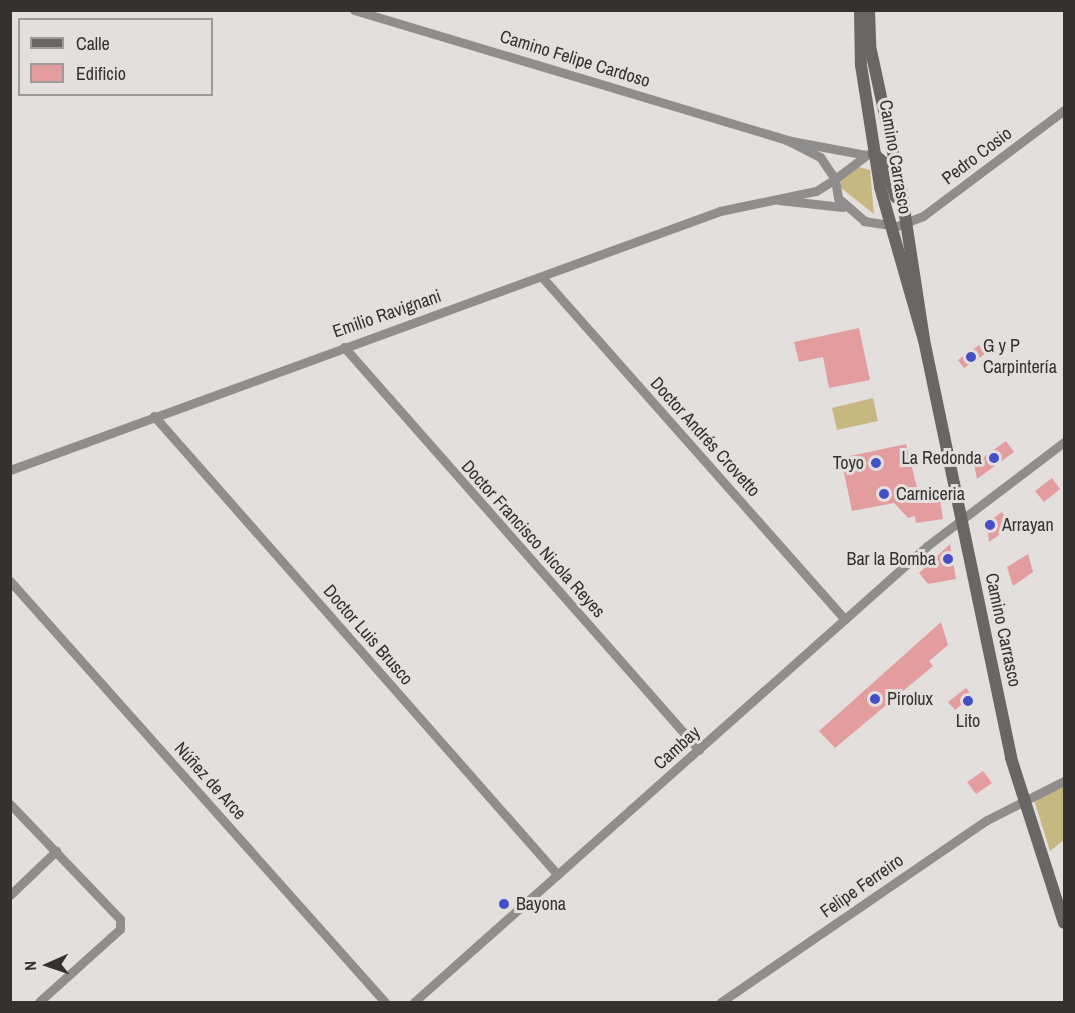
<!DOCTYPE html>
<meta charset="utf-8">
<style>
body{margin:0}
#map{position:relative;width:1075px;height:1013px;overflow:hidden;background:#e3dfdd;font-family:"Archivo Narrow",sans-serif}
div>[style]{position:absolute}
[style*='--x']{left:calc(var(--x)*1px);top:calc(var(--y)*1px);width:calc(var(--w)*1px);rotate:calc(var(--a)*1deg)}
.green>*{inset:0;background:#c7b881}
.building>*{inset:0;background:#e49d9f}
.street>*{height:9px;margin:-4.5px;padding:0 4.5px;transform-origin:4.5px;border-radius:4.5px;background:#8f8e8d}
.secondary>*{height:12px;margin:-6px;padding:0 6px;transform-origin:6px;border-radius:6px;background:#696765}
.dots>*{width:16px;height:16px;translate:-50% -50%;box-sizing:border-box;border:3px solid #e3dfdd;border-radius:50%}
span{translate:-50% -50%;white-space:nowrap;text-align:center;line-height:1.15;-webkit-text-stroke:6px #e3dfdd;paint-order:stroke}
.street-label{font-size:18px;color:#333231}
.poi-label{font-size:18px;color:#333231}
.left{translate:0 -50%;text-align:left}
.right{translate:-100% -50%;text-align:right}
.frame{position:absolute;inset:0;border:12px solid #333231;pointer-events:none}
.legend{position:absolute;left:18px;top:18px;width:195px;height:78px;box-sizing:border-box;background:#e3dfdd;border:2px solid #9d9a98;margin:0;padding:8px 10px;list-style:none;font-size:18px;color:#333231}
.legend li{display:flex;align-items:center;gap:12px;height:30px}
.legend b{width:30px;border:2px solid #9d9a98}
.north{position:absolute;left:18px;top:935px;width:60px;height:60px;-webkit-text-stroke:4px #e3dfdd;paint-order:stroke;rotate:267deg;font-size:16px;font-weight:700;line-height:24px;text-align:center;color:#333231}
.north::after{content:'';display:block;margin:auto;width:21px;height:27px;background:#333231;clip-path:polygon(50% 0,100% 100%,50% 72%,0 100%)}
</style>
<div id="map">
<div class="green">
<div style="clip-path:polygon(855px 166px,870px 170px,874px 214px,841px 188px,841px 180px)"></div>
<div style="clip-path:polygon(873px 398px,878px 421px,837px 430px,832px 408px)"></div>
<div style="clip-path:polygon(1064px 786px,1064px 840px,1050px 851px,1034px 800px)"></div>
</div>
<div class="building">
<div style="clip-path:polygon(859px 328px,870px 380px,829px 388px,823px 357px,799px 362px,794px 342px)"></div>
<div style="clip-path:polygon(979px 345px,985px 354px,964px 368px,958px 360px)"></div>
<div style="clip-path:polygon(1006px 441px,1014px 452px,977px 479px,974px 464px)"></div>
<div style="clip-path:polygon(906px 444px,921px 503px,940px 500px,943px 519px,916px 523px,915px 516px,908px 518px,894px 503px,852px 511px,841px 458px)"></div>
<div style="clip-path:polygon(1052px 478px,1060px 489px,1044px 502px,1035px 491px)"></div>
<div style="clip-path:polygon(1002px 512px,1012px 526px,989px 542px,987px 523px)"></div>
<div style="clip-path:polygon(950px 544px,956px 579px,928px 584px,919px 573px)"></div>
<div style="clip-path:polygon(1028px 554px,1033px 572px,1013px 586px,1007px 567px)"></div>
<div style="clip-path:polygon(941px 622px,948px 645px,929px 661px,933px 666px,835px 748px,819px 731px)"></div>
<div style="clip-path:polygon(966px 688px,972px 696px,955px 710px,948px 702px)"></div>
<div style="clip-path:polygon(983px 771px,992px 783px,976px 794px,967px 782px)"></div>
</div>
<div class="street">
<div style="--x:354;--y:10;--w:451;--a:16.7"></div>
<div style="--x:786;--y:140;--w:81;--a:10.6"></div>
<div style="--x:868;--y:154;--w:41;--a:142.9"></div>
<div style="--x:835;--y:179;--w:19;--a:81"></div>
<div style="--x:838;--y:198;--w:35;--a:41"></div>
<div style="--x:864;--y:221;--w:33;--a:9"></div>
<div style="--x:897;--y:226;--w:28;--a:-21"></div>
<div style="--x:923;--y:216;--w:176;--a:-36.9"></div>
<div style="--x:779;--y:200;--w:64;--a:6.2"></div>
<div style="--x:542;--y:277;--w:457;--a:48.5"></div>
<div style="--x:344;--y:347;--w:537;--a:48.62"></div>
<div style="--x:154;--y:416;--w:611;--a:48.65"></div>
<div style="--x:10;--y:470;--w:756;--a:-20.04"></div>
<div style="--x:720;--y:211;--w:98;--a:-11.8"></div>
<div style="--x:816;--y:191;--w:22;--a:-32"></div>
<div style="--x:835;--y:179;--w:27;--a:-124"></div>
<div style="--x:820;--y:157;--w:38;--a:-153"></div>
<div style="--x:10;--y:581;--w:564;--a:48.31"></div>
<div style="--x:10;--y:804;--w:159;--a:46.3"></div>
<div style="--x:120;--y:919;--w:10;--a:90"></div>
<div style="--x:120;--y:929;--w:109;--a:138"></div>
<div style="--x:10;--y:895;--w:64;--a:-43.7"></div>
<div style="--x:414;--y:1002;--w:686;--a:-41.63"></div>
<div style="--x:927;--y:546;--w:172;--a:-37.2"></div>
<div style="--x:721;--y:1002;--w:322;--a:-34.4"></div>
<div style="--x:987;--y:820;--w:86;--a:-26.9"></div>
</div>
<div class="secondary">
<div style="--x:860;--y:10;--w:55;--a:89"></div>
<div style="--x:861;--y:65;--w:123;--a:81.1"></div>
<div style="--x:880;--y:187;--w:159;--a:74"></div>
<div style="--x:869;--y:10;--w:36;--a:88"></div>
<div style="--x:870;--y:46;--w:146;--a:77.8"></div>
<div style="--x:901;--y:189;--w:153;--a:81.3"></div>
<div style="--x:924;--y:340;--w:427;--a:78.2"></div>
<div style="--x:1011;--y:758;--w:173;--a:72.2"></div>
<div style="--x:874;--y:154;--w:15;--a:42"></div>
<div style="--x:885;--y:164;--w:35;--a:72"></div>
</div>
<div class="dots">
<div style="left:971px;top:357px;background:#4451c6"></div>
<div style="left:994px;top:458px;background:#4451c6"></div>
<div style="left:876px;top:463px;background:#4451c6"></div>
<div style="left:884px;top:494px;background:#4451c6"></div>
<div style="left:990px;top:525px;background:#4451c6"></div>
<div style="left:948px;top:559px;background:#4451c6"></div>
<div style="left:875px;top:699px;background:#4451c6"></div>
<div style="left:968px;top:701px;background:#4451c6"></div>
<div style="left:504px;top:904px;background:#4451c6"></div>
</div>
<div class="street-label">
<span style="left:575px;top:59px;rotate:17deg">Camino Felipe Cardoso</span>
<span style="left:977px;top:156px;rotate:-37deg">Pedro Cosio</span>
<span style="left:895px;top:157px;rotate:80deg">Camino Carrasco</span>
<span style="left:387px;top:314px;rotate:-19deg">Emilio Ravignani</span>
<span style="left:705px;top:437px;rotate:48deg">Doctor Andrés Crovetto</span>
<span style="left:533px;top:539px;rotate:48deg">Doctor Francisco Nicola Reyes</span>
<span style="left:1003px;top:630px;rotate:78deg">Camino Carrasco</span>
<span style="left:368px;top:635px;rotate:49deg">Doctor Luis Brusco</span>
<span style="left:677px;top:748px;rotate:-42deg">Cambay</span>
<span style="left:210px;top:781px;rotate:48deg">Núñez de Arce</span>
<span style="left:862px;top:886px;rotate:-35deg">Felipe Ferreiro</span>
</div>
<div class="poi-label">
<span class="left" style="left:983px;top:357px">G y P<br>Carpintería</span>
<span class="right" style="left:982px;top:458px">La Redonda</span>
<span class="right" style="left:864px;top:463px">Toyo</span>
<span class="left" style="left:896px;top:494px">Carniceria</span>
<span class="left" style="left:1002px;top:525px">Arrayan</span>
<span class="right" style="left:936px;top:559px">Bar la Bomba</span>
<span class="left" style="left:887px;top:699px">Pirolux</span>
<span style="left:968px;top:721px">Lito</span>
<span class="left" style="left:516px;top:904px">Bayona</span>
</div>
<div class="frame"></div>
<ul class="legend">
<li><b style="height:8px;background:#696765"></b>Calle</li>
<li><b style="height:16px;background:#e49d9f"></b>Edificio</li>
</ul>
<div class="north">N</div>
</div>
